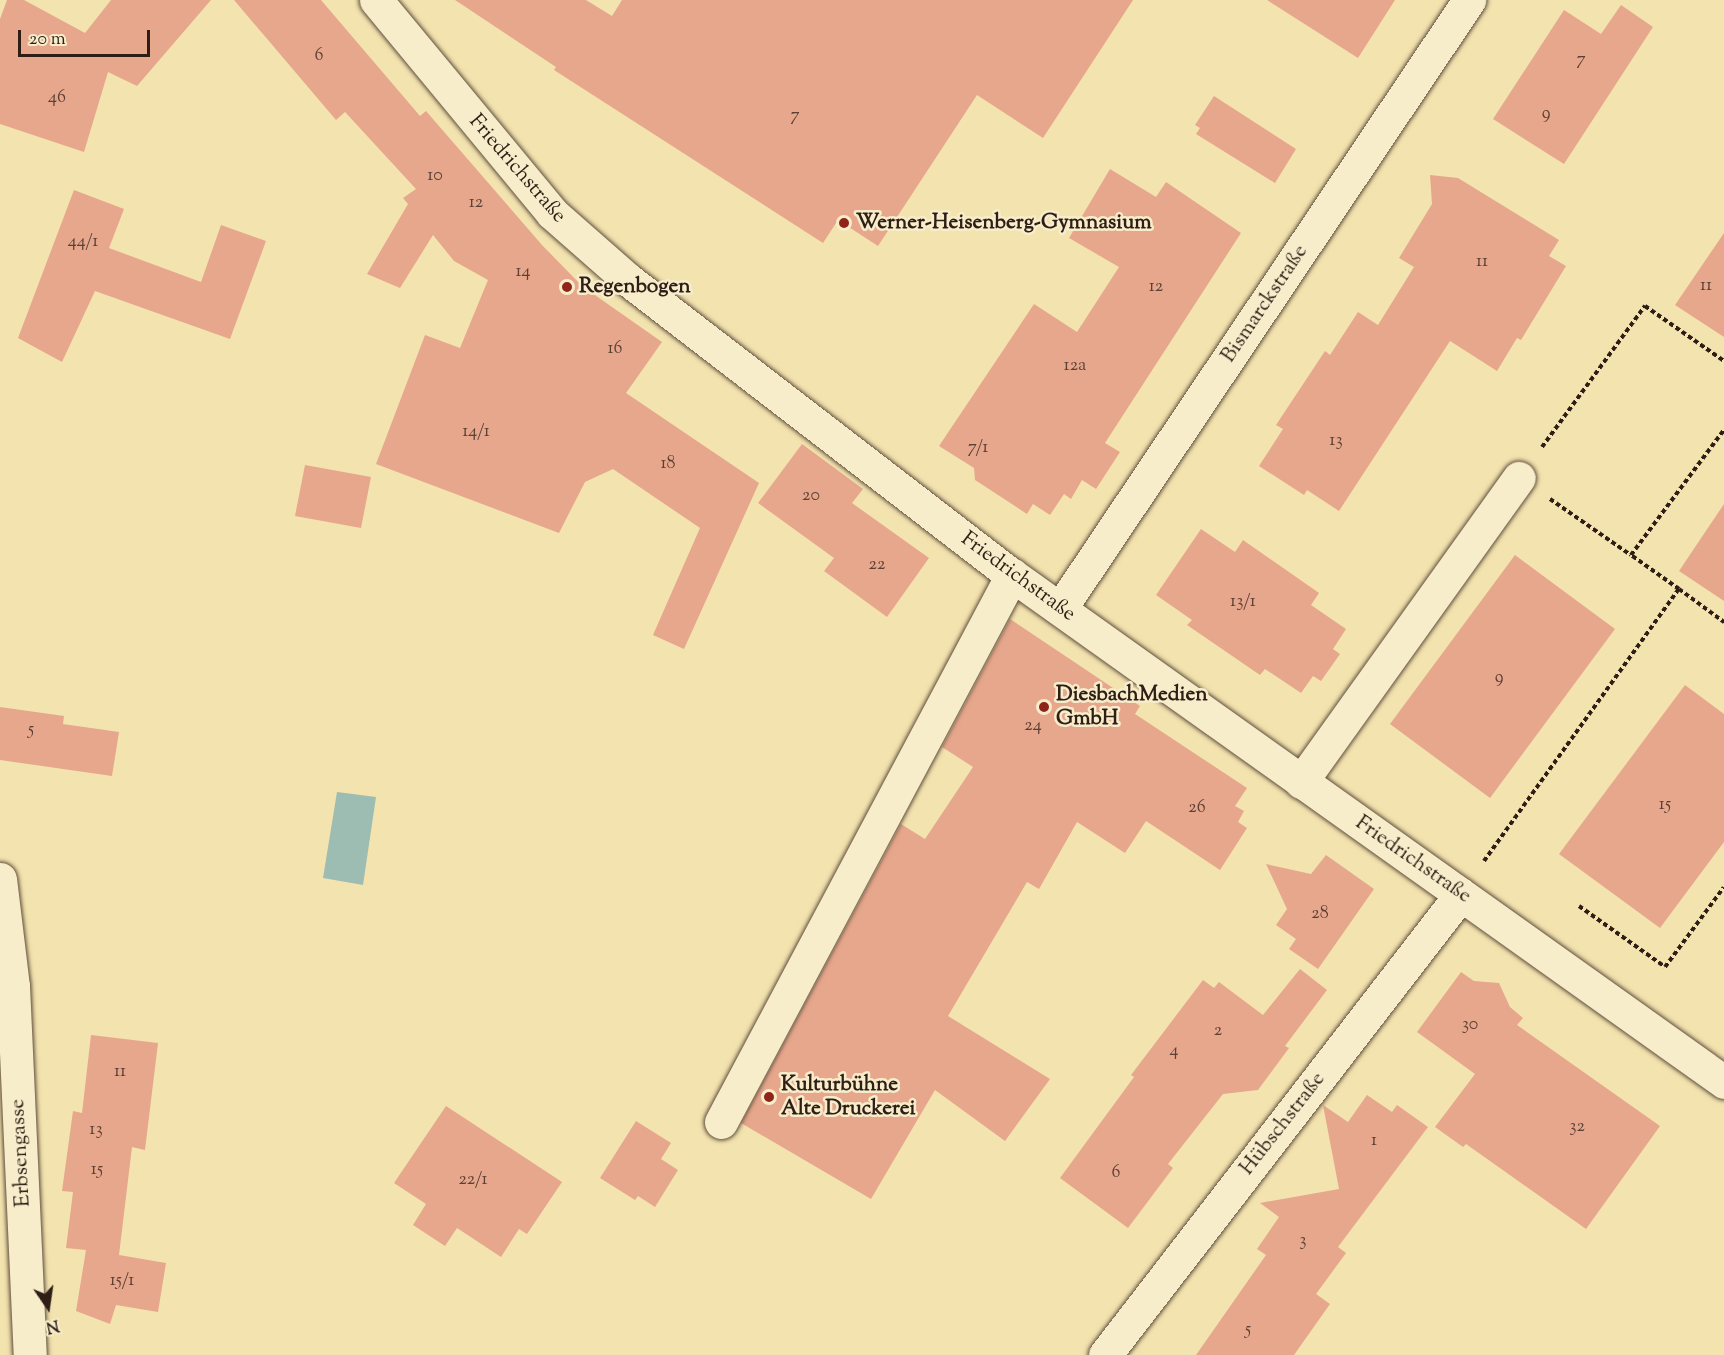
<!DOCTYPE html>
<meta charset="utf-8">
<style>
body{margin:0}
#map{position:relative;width:1724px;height:1355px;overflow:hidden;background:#f3e3af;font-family:"Sorts Mill Goudy",serif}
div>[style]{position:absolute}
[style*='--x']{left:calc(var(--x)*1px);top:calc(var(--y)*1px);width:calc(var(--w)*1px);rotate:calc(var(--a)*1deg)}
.water>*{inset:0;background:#9dbdb2}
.building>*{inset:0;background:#e7a78d}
.path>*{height:4px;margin-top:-2px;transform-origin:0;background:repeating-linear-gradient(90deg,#2f1e16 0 4.5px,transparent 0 7.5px)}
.roads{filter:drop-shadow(0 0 2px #604f3c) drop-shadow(0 0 2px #604f3c)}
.minor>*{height:33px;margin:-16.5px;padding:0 16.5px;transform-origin:16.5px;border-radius:16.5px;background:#f7edcb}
.dots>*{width:16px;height:16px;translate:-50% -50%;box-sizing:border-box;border:3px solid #f7edcb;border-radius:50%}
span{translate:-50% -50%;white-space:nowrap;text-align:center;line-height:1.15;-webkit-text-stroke:5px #f7edcb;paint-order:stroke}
.number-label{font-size:18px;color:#5d4034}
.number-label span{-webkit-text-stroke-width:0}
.street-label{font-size:21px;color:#2f1e16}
.poi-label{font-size:21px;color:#2f1e16;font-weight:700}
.left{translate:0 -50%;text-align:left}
.north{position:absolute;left:18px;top:1277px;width:60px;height:60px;-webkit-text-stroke:4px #f7edcb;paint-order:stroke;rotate:167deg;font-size:16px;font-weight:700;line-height:24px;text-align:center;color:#2f1e16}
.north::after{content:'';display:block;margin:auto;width:21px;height:27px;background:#2f1e16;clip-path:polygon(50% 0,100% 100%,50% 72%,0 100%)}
.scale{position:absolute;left:18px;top:30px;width:132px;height:27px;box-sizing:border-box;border:3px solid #2f1e16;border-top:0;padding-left:8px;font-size:18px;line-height:21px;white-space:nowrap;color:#2f1e16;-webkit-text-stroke:4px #f7edcb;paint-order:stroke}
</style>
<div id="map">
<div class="water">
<div style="clip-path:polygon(337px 792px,376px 797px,363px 885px,323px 878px)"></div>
</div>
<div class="building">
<div style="clip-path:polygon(7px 0,24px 0,85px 33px,111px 0,211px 0,137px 86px,108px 72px,84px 152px,0 124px,0 19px)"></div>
<div style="clip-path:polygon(234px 0,321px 0,420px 116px,426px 111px,542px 245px,582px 286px,662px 342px,626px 393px,759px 483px,684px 649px,653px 635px,700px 528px,613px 469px,585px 482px,559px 533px,376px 464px,425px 335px,460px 348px,488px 280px,454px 261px,433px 235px,400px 288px,367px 274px,408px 204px,403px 198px,416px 189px,345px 112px,336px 120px)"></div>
<div style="clip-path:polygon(455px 0,586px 0,612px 16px,622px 0,1133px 0,1043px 138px,977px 95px,878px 246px,838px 220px,823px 243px,554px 70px,556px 67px)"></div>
<div style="clip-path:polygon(1267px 0,1395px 0,1358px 58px)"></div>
<div style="clip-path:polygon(1621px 5px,1653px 27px,1564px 164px,1493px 119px,1564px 10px,1601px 34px)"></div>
<div style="clip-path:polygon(1214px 96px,1296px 149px,1275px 183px,1196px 134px,1200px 128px,1195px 125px)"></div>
<div style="clip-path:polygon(1110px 169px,1156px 197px,1166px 182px,1241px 233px,1105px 443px,1120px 452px,1096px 489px,1082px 480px,1071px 499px,1064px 494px,1050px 515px,1033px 504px,1027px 514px,975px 480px,974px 468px,939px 446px,1034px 304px,1077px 332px,1119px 267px,1069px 238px)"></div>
<div style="clip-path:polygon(1430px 175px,1458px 178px,1559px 240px,1549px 256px,1566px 266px,1521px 340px,1517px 338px,1497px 371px,1450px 341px,1339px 511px,1307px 490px,1304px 495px,1259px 466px,1283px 429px,1276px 425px,1325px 351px,1330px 355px,1358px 312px,1378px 325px,1414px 267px,1399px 258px,1432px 204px)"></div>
<div style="clip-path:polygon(74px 190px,124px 209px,109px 248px,201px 282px,221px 225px,266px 241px,230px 339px,95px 291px,62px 362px,18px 338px)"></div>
<div style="clip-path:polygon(1724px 233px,1724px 337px,1675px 305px)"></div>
<div style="clip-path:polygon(802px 444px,863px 489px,852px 503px,929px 558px,887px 617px,824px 571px,834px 558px,758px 503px)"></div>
<div style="clip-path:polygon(305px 465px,371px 477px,361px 528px,295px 516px)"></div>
<div style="clip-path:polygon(1724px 504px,1724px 601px,1679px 571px)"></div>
<div style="clip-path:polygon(1201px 529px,1235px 552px,1243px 540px,1319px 593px,1311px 605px,1346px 629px,1333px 649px,1340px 654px,1321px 681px,1313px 676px,1301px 693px,1265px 669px,1260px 675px,1187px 625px,1192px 620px,1156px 595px)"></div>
<div style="clip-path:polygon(1515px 555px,1615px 629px,1490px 798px,1390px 724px)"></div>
<div style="clip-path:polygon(1010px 619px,1140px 706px,1135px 714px,1247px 788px,1235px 806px,1244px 811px,1238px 822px,1247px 828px,1220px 870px,1146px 821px,1125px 853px,1077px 822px,1039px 889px,1027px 882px,948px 1016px,1050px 1079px,1005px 1141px,935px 1090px,871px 1199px,741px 1123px,901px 824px,925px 839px,973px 767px,942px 747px)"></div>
<div style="clip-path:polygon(1685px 685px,1724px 714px,1724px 842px,1660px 928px,1559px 854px)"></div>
<div style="clip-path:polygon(0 707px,64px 716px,63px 724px,119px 732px,112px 776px,0 760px)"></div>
<div style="clip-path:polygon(1326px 855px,1374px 889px,1318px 969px,1289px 949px,1296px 939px,1276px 925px,1287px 909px,1266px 864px,1311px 874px)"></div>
<div style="clip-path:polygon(1300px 969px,1327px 990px,1285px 1046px,1289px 1048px,1258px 1090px,1223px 1094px,1168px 1164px,1173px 1168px,1128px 1228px,1060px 1178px,1134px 1077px,1131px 1075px,1203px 980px,1214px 988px,1219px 982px,1263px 1015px)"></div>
<div style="clip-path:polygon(1461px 972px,1474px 981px,1499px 983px,1510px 1007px,1523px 1018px,1517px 1025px,1660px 1126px,1586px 1229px,1466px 1144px,1463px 1147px,1435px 1127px,1475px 1074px,1417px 1032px)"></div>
<div style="clip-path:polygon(91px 1035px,158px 1043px,145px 1150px,132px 1147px,119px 1255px,166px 1263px,158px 1312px,116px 1305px,110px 1324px,76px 1311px,86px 1250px,66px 1248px,73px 1192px,62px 1191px,73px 1111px,82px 1113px)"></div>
<div style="clip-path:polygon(1367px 1095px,1392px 1112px,1397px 1105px,1428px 1127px,1338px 1247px,1346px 1253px,1316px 1294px,1330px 1304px,1294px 1355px,1196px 1355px,1266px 1255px,1257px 1249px,1279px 1217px,1260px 1203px,1339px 1189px,1323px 1105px,1348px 1122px)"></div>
<div style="clip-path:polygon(446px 1106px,562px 1182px,527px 1234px,519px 1229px,501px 1257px,457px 1228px,445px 1246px,413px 1225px,426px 1204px,394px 1183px)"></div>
<div style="clip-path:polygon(636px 1121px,671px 1143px,661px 1159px,678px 1170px,655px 1207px,638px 1196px,635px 1200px,600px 1178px)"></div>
</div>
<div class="path">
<div style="--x:1542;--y:447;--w:175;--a:-53.9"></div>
<div style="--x:1645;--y:306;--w:96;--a:34.8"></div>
<div style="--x:1550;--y:499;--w:98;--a:34.7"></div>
<div style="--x:1679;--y:589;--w:56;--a:36.3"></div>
<div style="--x:1484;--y:861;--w:335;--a:-54.4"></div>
<div style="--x:1679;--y:589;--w:59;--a:-144.7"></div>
<div style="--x:1631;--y:555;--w:156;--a:-53.4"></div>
<div style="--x:1579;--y:906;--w:105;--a:35.3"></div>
<div style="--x:1665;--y:967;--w:99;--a:-53.6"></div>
</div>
<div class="roads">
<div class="minor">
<div style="--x:376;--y:0;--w:276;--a:50.4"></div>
<div style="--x:552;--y:213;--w:100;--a:41.3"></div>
<div style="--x:627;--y:279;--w:486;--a:37.6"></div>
<div style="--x:1012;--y:575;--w:874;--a:35.45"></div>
<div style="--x:1060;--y:609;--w:734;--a:-56.11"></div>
<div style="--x:1301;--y:782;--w:374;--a:-54.4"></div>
<div style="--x:0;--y:879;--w:108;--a:83.1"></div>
<div style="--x:13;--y:986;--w:369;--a:87.4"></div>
<div style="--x:721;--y:1122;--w:620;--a:-61.99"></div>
<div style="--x:1105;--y:1355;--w:582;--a:-52.32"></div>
</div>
</div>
<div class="dots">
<div style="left:844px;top:223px;background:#8f2418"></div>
<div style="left:567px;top:287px;background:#8f2418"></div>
<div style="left:1044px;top:707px;background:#8f2418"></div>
<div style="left:769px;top:1097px;background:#8f2418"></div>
</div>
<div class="number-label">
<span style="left:319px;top:56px">6</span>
<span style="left:1581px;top:60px">7</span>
<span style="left:57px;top:98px">46</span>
<span style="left:1546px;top:114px">9</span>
<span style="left:795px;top:116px">7</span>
<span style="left:435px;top:176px">10</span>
<span style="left:476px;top:203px">12</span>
<span style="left:83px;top:242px">44/1</span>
<span style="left:1482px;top:262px">11</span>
<span style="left:523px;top:272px">14</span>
<span style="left:1706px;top:286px">11</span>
<span style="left:1156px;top:287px">12</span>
<span style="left:615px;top:349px">16</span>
<span style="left:1075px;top:366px">12a</span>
<span style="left:476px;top:432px">14/1</span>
<span style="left:1336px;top:441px">13</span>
<span style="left:978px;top:448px">7/1</span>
<span style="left:668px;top:464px">18</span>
<span style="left:811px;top:496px">20</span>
<span style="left:877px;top:565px">22</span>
<span style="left:1243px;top:602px">13/1</span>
<span style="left:1499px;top:678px">9</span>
<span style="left:1033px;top:726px">24</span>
<span style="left:31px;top:730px">5</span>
<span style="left:1665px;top:805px">15</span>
<span style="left:1197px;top:808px">26</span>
<span style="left:1320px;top:914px">28</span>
<span style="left:1470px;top:1025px">30</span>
<span style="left:1218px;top:1031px">2</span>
<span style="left:1174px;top:1051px">4</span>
<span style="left:120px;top:1072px">11</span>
<span style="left:1577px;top:1127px">32</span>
<span style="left:96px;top:1130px">13</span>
<span style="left:1374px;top:1141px">1</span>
<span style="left:97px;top:1170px">15</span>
<span style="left:1116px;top:1173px">6</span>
<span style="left:473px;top:1180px">22/1</span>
<span style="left:1303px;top:1241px">3</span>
<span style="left:122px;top:1281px">15/1</span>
<span style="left:1248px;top:1330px">5</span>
</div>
<div class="street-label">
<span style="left:517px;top:169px;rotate:49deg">Friedrichstraße</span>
<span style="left:1265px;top:304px;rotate:-56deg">Bismarckstraße</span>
<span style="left:1018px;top:577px;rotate:36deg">Friedrichstraße</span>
<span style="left:1413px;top:860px;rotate:35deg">Friedrichstraße</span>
<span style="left:1283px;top:1124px;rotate:-52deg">Hübschstraße</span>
<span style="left:21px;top:1153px;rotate:-93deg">Erbsengasse</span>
</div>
<div class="poi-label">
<span class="left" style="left:856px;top:223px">Werner-Heisenberg-Gymnasium</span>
<span class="left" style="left:579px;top:287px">Regenbogen</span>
<span class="left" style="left:1056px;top:707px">DiesbachMedien<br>GmbH</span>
<span class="left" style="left:781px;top:1097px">Kulturbühne<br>Alte Druckerei</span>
</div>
<div class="north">N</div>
<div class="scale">20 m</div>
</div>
